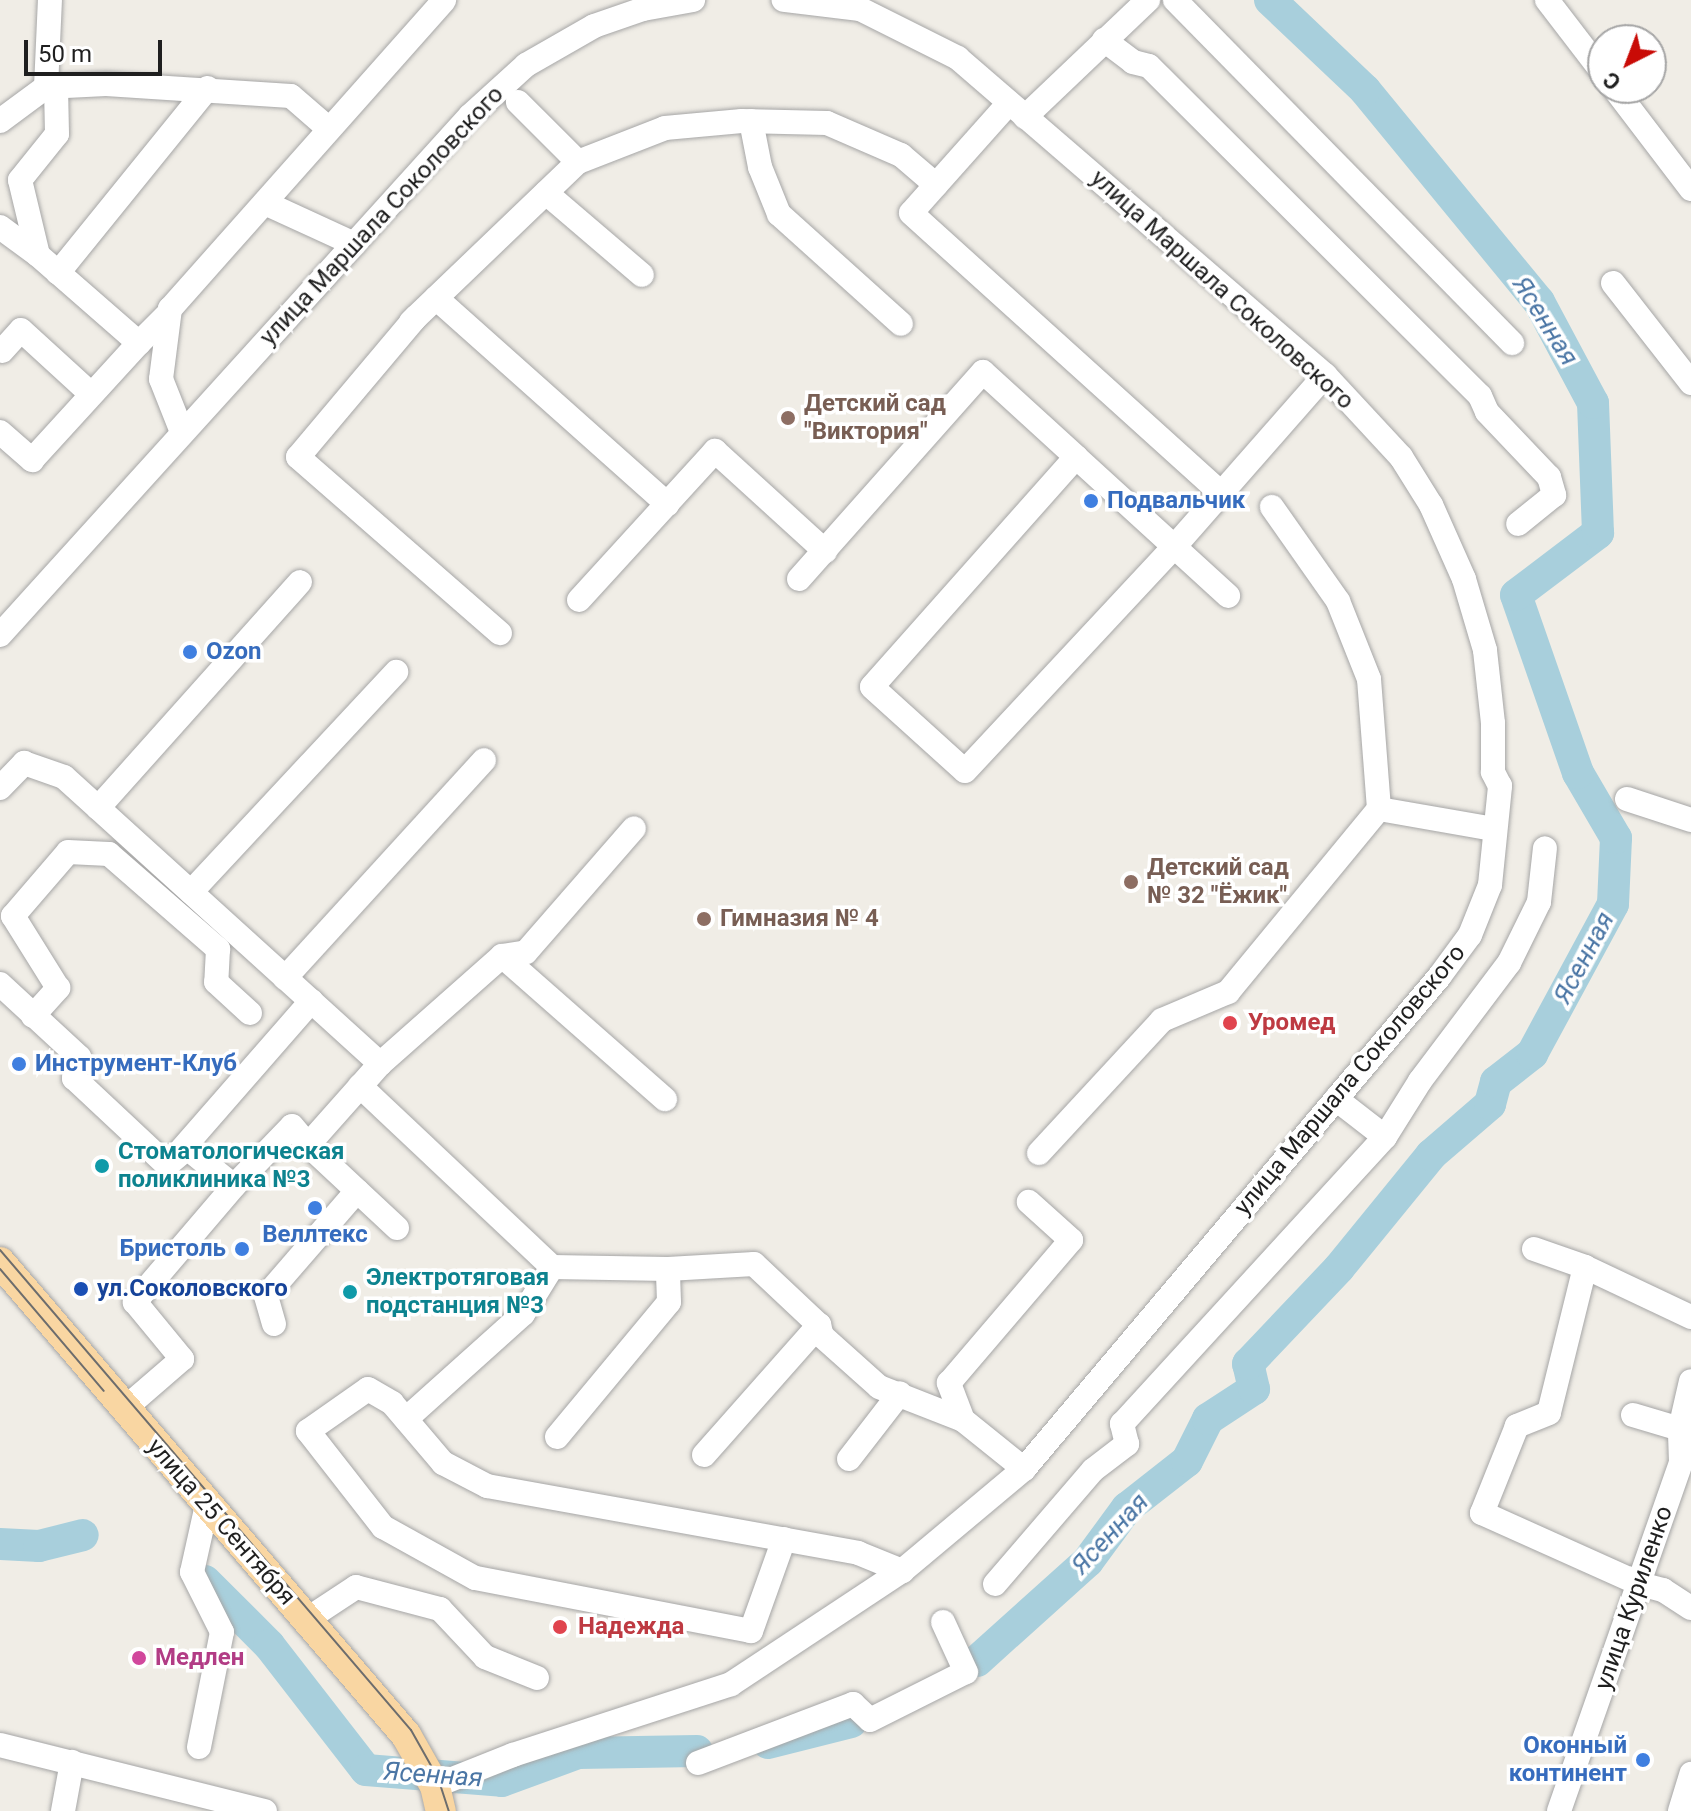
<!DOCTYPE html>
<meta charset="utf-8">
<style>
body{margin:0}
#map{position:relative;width:1691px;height:1811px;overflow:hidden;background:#f0ede6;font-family:Roboto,sans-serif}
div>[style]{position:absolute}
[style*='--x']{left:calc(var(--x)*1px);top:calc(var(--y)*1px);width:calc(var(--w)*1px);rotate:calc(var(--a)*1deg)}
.river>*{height:32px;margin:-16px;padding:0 16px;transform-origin:16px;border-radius:16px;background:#a8cfdc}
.roads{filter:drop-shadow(0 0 2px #a6a6a6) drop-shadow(0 0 2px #a6a6a6)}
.minor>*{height:24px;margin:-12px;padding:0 12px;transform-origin:12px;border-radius:12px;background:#fff}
.major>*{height:30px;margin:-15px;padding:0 15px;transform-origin:15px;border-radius:15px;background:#f9d6a2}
.tram>*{height:2px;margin:-1px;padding:0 1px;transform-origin:1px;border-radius:1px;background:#6d6d6d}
.dots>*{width:22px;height:22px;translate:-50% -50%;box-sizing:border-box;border:4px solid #fff;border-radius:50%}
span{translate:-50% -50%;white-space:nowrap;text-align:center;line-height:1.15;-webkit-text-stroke:7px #fff;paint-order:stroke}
.street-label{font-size:24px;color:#1f1f1f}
.education-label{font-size:24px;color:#785e54;font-weight:700}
.left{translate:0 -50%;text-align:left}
.shop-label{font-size:24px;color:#366cbe;font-weight:700}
.right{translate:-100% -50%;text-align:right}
.health-label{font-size:24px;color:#be3a42;font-weight:700}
.culture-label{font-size:24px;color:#0d838f;font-weight:700}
.transit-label{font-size:24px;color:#164399;font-weight:700}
.hotel-label{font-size:24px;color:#b23c85;font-weight:700}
.water-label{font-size:26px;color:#4b76a5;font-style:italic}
.north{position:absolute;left:1587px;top:24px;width:80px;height:80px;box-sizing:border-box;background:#fff;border:2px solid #a5a5a5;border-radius:50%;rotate:222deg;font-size:22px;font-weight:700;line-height:32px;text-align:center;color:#1f1f1f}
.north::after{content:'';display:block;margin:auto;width:28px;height:36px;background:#c90b06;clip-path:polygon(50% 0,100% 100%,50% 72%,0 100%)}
.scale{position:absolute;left:24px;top:40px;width:138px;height:36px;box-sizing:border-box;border:4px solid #1f1f1f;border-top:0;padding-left:10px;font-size:24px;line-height:28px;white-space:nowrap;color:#1f1f1f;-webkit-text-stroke:6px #fff;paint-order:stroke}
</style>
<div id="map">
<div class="river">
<div style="--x:0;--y:1544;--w:39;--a:3"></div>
<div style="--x:39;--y:1546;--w:45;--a:-14"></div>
<div style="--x:205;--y:1581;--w:91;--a:45"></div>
<div style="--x:269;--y:1645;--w:158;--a:52.2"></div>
<div style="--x:366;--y:1770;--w:136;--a:4.6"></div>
<div style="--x:502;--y:1781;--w:81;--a:-20.2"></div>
<div style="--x:578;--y:1753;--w:119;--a:-1"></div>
<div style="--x:977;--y:1661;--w:149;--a:-42"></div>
<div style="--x:1088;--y:1561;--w:66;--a:-53.7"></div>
<div style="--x:1127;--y:1508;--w:76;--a:-38.1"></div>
<div style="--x:1187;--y:1461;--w:47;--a:-63.4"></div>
<div style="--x:1208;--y:1419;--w:55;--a:-33.1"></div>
<div style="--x:1254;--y:1389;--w:26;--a:-103"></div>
<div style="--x:1248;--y:1364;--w:132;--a:-46.5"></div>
<div style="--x:1339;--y:1268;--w:146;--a:-50.8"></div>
<div style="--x:1431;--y:1155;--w:78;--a:-40.8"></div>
<div style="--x:1490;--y:1104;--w:23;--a:-75"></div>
<div style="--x:1496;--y:1082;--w:46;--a:-37.9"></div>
<div style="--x:1532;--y:1054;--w:170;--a:-61.6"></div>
<div style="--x:1613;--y:904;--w:66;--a:-87.4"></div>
<div style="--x:1616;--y:838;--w:75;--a:-120.3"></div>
<div style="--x:1578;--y:773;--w:188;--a:-109.2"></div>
<div style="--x:1516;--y:595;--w:103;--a:-37.1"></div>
<div style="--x:1598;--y:533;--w:130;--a:-92.2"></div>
<div style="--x:1593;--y:403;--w:115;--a:-118.1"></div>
<div style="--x:1539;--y:302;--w:274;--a:-129.4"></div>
<div style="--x:1365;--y:90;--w:131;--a:-136.5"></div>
<div style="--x:768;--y:1743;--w:86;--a:-14.2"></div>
</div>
<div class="roads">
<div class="minor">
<div style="--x:1175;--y:0;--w:481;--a:45.5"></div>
<div style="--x:1547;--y:0;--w:92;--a:52.5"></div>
<div style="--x:1104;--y:40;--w:36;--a:37"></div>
<div style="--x:1133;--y:62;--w:16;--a:14"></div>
<div style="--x:1149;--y:66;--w:467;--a:44.9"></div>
<div style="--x:1480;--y:396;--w:17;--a:66"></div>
<div style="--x:1487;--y:412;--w:90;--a:46.4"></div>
<div style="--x:1549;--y:477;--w:19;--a:74"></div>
<div style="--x:1554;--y:495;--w:46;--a:141.1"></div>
<div style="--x:46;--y:87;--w:87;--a:-87.4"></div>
<div style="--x:1614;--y:88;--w:127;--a:52.7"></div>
<div style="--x:1009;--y:103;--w:147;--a:131.7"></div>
<div style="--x:911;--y:213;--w:418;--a:42.1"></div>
<div style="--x:1025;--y:117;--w:170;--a:-43.6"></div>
<div style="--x:0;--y:121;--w:57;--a:-36.5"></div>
<div style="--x:46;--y:87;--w:60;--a:-2.9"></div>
<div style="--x:106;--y:84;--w:185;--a:3.7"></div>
<div style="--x:291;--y:96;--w:49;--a:40.9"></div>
<div style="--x:751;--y:121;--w:47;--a:78.9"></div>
<div style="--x:760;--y:167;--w:51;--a:68"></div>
<div style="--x:779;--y:214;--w:164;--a:42"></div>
<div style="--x:578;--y:162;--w:93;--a:-21.3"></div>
<div style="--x:665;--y:128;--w:77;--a:-5.2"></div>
<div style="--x:742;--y:121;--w:85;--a:1.3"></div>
<div style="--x:827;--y:123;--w:81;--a:23.4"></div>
<div style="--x:901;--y:155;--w:46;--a:40.6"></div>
<div style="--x:546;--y:193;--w:126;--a:40.5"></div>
<div style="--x:265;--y:203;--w:98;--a:24.7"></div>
<div style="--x:0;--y:227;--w:47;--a:36.4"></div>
<div style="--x:38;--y:255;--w:134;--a:41.1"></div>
<div style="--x:139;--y:343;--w:42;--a:-45"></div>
<div style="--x:38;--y:255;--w:77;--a:-103.5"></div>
<div style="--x:20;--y:180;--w:59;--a:-51.2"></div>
<div style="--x:57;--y:134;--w:47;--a:-91.2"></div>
<div style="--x:58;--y:273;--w:238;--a:-51"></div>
<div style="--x:1613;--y:283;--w:127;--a:52"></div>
<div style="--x:436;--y:298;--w:310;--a:41.7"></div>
<div style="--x:416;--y:317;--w:183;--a:130.1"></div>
<div style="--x:298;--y:457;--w:268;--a:41.1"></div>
<div style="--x:411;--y:322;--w:231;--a:-43.8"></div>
<div style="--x:578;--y:162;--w:85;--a:-135"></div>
<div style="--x:2;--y:351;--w:28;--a:-48"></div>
<div style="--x:21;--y:330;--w:95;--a:42.4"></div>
<div style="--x:0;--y:432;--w:43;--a:41.2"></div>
<div style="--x:32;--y:460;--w:159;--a:-47.6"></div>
<div style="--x:182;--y:432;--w:57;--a:-111.6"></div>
<div style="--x:161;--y:379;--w:71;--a:-82.7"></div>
<div style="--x:170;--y:309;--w:413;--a:-48.4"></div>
<div style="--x:1076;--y:457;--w:206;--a:42.4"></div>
<div style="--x:799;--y:579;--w:277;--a:-48.4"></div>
<div style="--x:983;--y:372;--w:126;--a:42.4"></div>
<div style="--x:1076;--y:457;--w:307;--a:131.6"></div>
<div style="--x:872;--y:687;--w:125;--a:42.1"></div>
<div style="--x:965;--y:771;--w:308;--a:-47"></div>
<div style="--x:1175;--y:546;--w:227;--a:-48.7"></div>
<div style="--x:579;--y:600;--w:202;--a:-47.6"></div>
<div style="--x:715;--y:451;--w:149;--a:42.3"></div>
<div style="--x:0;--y:635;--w:700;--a:-47.84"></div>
<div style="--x:470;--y:116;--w:76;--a:-42.3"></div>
<div style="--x:526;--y:65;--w:78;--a:-29.8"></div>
<div style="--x:594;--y:26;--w:52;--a:-19.1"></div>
<div style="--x:643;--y:9;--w:51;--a:-10.2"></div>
<div style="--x:0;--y:788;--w:35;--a:-46"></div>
<div style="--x:24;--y:763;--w:42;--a:19.3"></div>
<div style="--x:64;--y:777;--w:427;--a:42.2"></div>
<div style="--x:1627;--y:799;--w:67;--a:18.2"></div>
<div style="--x:98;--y:808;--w:303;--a:-48.2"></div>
<div style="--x:1379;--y:809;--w:117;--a:9.9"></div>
<div style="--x:191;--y:892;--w:301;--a:-47"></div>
<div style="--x:502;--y:956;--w:217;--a:41.3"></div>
<div style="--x:285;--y:978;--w:295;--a:-47.6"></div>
<div style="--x:0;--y:984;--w:108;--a:42.7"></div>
<div style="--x:79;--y:1057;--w:22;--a:103"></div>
<div style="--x:74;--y:1078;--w:127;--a:43.1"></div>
<div style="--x:167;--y:1165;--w:26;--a:-40"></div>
<div style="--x:187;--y:1148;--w:60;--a:39"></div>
<div style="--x:234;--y:1186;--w:153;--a:130.5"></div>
<div style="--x:135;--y:1302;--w:74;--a:50.5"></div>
<div style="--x:182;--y:1359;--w:77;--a:139.2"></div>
<div style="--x:33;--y:1016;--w:38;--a:-48"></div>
<div style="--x:58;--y:988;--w:85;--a:-122"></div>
<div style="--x:13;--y:916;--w:84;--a:-49.3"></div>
<div style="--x:68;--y:852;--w:41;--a:2.8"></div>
<div style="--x:109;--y:854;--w:145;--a:41.1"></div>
<div style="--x:218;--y:949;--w:33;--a:93"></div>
<div style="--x:216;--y:982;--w:46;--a:42.4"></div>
<div style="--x:360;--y:1086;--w:264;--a:43.3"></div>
<div style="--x:552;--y:1267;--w:116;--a:1"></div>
<div style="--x:668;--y:1269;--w:86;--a:-3.3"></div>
<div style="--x:754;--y:1264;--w:89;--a:43.2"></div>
<div style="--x:819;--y:1325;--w:11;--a:75"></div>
<div style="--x:822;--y:1336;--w:76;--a:41.8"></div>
<div style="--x:879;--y:1387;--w:90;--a:21.4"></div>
<div style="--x:1385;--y:1137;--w:66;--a:-58"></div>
<div style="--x:1420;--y:1081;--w:148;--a:-53"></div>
<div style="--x:1509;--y:963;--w:68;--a:-63.8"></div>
<div style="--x:1539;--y:902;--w:54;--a:-83.7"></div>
<div style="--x:1039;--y:1153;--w:181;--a:-47.2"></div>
<div style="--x:1162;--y:1020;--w:72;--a:-23"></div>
<div style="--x:1228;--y:992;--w:237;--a:-50.5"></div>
<div style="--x:1379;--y:809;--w:130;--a:-94.4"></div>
<div style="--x:1369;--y:679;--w:84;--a:-111.7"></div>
<div style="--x:1338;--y:601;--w:115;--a:-125.1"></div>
<div style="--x:176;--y:1156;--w:206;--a:-48.9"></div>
<div style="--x:234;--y:1186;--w:83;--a:-46"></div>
<div style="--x:292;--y:1126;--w:25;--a:50"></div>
<div style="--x:397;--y:1228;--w:122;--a:-137"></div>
<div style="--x:308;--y:1145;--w:108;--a:-48.4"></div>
<div style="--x:380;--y:1064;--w:163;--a:-41.5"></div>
<div style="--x:502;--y:956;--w:24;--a:-9"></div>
<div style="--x:526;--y:952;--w:164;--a:-48.9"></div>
<div style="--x:1534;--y:1249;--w:54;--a:19.4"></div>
<div style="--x:1585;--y:1267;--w:117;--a:25.3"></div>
<div style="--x:1585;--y:1267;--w:150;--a:103.9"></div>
<div style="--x:1549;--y:1413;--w:35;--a:158"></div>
<div style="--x:1517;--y:1426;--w:94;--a:111.9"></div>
<div style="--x:1482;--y:1513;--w:173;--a:24.2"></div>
<div style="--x:1640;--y:1584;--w:24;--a:15"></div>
<div style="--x:1663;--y:1590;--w:33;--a:33"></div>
<div style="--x:274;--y:1324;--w:29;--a:-106"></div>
<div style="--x:266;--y:1296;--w:139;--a:-49.1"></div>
<div style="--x:1633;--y:1415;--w:49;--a:16.6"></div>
<div style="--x:1680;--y:1429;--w:14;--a:36"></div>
<div style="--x:406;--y:1419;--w:157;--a:-41.9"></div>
<div style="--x:523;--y:1314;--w:55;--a:-58.3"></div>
<div style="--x:557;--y:1437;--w:175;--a:-50.3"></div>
<div style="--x:669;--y:1302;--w:33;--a:-92"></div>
<div style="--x:704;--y:1455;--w:174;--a:-48.5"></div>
<div style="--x:849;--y:1459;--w:83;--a:-52.3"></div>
<div style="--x:1024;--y:1469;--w:78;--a:-141.2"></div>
<div style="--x:963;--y:1420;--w:40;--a:-111"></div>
<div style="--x:949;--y:1383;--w:188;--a:-49.5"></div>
<div style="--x:1071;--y:1240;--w:57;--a:-137.9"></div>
<div style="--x:784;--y:1539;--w:98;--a:109.7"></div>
<div style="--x:751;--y:1631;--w:281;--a:-169.1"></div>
<div style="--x:475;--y:1578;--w:105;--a:-151"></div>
<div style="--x:383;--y:1527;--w:122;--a:-128"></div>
<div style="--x:308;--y:1431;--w:73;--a:-35"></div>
<div style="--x:368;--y:1389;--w:28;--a:30"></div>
<div style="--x:392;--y:1403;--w:79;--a:49.6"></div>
<div style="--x:443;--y:1463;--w:50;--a:27.6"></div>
<div style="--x:487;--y:1486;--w:377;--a:10.2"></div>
<div style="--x:858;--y:1553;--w:48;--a:22.2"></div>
<div style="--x:995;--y:1584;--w:150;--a:-49.3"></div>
<div style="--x:1093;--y:1470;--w:43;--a:-37.4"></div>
<div style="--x:1127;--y:1444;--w:21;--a:-104"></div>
<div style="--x:1122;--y:1424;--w:389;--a:-47.5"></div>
<div style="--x:1385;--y:1137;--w:62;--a:-142.2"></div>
<div style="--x:306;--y:1620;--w:60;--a:-33.4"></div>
<div style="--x:356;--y:1587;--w:87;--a:14.7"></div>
<div style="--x:440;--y:1609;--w:66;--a:46.8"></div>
<div style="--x:485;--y:1657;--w:56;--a:22"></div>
<div style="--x:0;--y:1745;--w:273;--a:14"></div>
<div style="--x:199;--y:1747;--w:117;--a:-78.7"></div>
<div style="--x:222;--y:1632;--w:67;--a:-116.6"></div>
<div style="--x:192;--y:1572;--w:69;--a:-77.4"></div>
<div style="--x:698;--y:1763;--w:166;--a:-20.8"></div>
<div style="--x:853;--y:1704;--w:23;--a:43"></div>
<div style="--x:870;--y:1720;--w:107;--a:-26.6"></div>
<div style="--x:966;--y:1672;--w:55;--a:-114.7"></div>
<div style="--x:435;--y:1786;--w:84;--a:-21.7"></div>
<div style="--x:513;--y:1755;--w:229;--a:-18"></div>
<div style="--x:731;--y:1684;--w:205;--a:-33.5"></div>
<div style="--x:902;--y:1571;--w:159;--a:-39.9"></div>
<div style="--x:1024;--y:1469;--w:644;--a:-49.85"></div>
<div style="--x:1439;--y:977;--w:52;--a:-53.6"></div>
<div style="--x:1470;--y:935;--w:54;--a:-68.2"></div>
<div style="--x:1490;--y:885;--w:100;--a:-84.2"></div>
<div style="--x:1500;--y:786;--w:16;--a:-117"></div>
<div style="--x:1493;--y:772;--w:49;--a:-90"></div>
<div style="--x:1493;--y:723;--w:73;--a:-96.3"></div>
<div style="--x:1485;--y:650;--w:74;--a:-106.5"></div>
<div style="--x:1464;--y:579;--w:81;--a:-114"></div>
<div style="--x:1431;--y:505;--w:57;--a:-122"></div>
<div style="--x:1401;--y:457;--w:112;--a:-132.8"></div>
<div style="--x:1325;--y:375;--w:485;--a:-139.2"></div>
<div style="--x:958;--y:58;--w:110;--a:-153.4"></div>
<div style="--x:860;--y:9;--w:77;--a:-173.2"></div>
<div style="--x:63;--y:1811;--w:50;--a:-79.6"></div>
<div style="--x:1559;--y:1811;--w:370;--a:-70.7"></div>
<div style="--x:1681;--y:1462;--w:33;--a:-92"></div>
<div style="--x:1680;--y:1429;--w:49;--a:-77.1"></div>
<div style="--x:1680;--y:1811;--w:39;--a:-73"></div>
</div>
<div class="major">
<div style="--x:0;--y:1262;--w:623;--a:49.36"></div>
<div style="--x:406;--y:1735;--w:59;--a:60.4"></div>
<div style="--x:435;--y:1786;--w:26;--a:77"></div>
</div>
</div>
<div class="tram">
<div style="--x:0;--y:1250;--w:632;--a:49.43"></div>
<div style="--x:411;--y:1730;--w:55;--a:60.6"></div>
<div style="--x:438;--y:1778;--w:35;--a:72"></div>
<div style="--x:0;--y:1269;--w:160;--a:49.6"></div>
</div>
<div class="dots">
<div style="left:788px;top:418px;background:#8d6e63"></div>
<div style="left:1091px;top:501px;background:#3f7fe0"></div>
<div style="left:190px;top:652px;background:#3f7fe0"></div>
<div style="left:1131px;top:882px;background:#8d6e63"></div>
<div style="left:704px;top:919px;background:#8d6e63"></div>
<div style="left:1230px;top:1023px;background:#e0444e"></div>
<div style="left:19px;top:1064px;background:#3f7fe0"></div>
<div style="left:102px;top:1166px;background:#0f9aa8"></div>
<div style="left:315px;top:1208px;background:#3f7fe0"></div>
<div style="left:242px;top:1249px;background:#3f7fe0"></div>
<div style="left:81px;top:1289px;background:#1a4fb4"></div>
<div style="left:350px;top:1292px;background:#0f9aa8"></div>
<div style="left:560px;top:1627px;background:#e0444e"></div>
<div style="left:139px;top:1658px;background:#d1479c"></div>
<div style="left:1643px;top:1760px;background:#3f7fe0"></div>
</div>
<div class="street-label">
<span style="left:382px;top:216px;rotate:-47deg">улица Маршала Соколовского</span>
<span style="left:1222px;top:290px;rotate:42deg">улица Маршала Соколовского</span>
<span style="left:1350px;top:1080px;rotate:-50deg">улица Маршала Соколовского</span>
<span style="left:221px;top:1522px;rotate:49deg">улица 25 Сентября</span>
<span style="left:1634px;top:1598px;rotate:-71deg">улица Куриленко</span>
</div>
<div class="education-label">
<span class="left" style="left:804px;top:418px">Детский сад<br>"Виктория"</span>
<span class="left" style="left:1147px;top:882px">Детский сад<br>№ 32 "Ёжик"</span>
<span class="left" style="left:720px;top:919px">Гимназия № 4</span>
</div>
<div class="shop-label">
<span class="left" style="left:1107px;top:501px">Подвальчик</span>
<span class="left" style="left:206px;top:652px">Ozon</span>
<span class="left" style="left:35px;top:1064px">Инструмент-Клуб</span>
<span style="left:315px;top:1235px">Веллтекс</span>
<span class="right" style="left:226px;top:1249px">Бристоль</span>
<span class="right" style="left:1627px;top:1760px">Оконный<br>континент</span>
</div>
<div class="health-label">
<span class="left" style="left:1248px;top:1023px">Уромед</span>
<span class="left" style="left:578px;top:1627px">Надежда</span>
</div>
<div class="culture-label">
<span class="left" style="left:118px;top:1166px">Стоматологическая<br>поликлиника №3</span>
<span class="left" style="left:366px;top:1292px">Электротяговая<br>подстанция №3</span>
</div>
<div class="transit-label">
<span class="left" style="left:97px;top:1289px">ул.Соколовского</span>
</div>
<div class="hotel-label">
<span class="left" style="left:155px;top:1658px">Медлен</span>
</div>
<div class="water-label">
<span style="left:1545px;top:321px;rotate:58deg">Ясенная</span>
<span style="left:1584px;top:958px;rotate:-62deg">Ясенная</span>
<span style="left:1110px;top:1534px;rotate:-47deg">Ясенная</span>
<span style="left:433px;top:1775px;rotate:4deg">Ясенная</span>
</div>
<div class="north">С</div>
<div class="scale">50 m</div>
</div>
